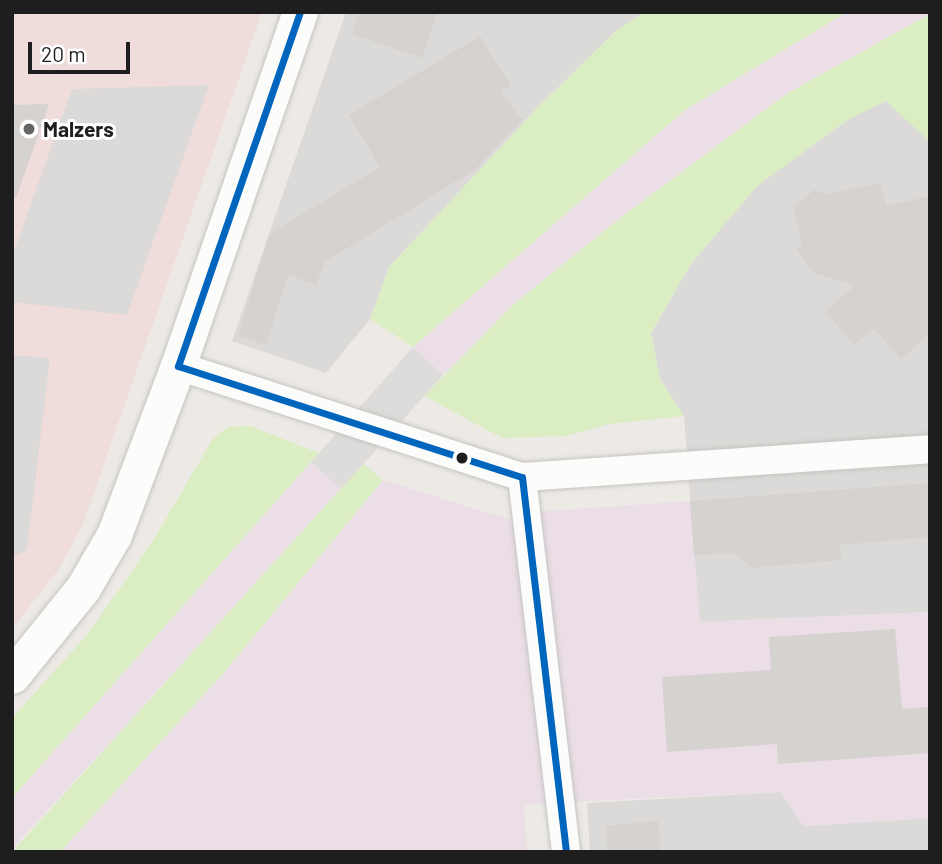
<!DOCTYPE html>
<style>
body{margin:0}
#map{position:relative;width:942px;height:864px;overflow:hidden;background:#edeae6;font-family:Barlow,sans-serif}
div>[style]{position:absolute}
[style*='--x']{left:calc(var(--x)*1px);top:calc(var(--y)*1px);width:calc(var(--w)*1px);rotate:calc(var(--a)*1deg)}
.residential>*{inset:0;background:#dcdad8}
.commercial>*{inset:0;background:#f0dcda}
.industrial>*{inset:0;background:#ebdee7}
.religious>*{inset:0;background:#dbdad8}
.grass>*{inset:0;background:#dbedc2}
.pier>*{inset:0;background:#dddcda}
.building>*{inset:0;background:#d5d2cf}
.roads{filter:drop-shadow(0 0 2px #c5c4c2) drop-shadow(0 0 2px #c5c4c2)}
.minor>*{height:28px;margin:-14px;padding:0 14px;transform-origin:14px;border-radius:14px;background:#fcfcfb}
.tertiary>*{height:35px;margin:-17.5px;padding:0 17.5px;transform-origin:17.5px;border-radius:17.5px;background:#fcfcfb}
.bus-1>*{height:7px;margin:-3.5px;padding:0 3.5px;transform-origin:3.5px;border-radius:3.5px;background:#0065bd}
.dots>*{width:19px;height:19px;translate:-50% -50%;box-sizing:border-box;border:4px solid #fff;border-radius:50%}
span{translate:-50% -50%;white-space:nowrap;text-align:center;line-height:1.15;-webkit-text-stroke:6px #fff;paint-order:stroke}
.poi-label{font-size:21px;color:#1e1e1e;font-weight:700}
.left{translate:0 -50%;text-align:left}
.frame{position:absolute;inset:0;border:14px solid #1e1e1e;pointer-events:none}
.scale{position:absolute;left:28px;top:42px;width:102px;height:32px;box-sizing:border-box;border:4px solid #1e1e1e;border-top:0;padding-left:9px;font-size:21px;line-height:24px;white-space:nowrap;color:#1e1e1e;-webkit-text-stroke:5px #fff;paint-order:stroke}
</style>
<div id="map">
<div class="residential">
<div style="clip-path:polygon(346px 12px,644px 12px,615px 32px,539px 106px,389px 267px,370px 319px,326px 373px,232px 341px)"></div>
<div style="clip-path:polygon(886px 100px,930px 142px,930px 612px,699px 622px,684px 416px,660px 379px,651px 333px,691px 264px,757px 186px,849px 119px)"></div>
<div style="clip-path:polygon(780px 792px,804px 826px,930px 818px,930px 852px,590px 852px,587px 803px)"></div>
</div>
<div class="commercial">
<div style="clip-path:polygon(12px 12px,262px 12px,82px 527px,58px 570px,12px 629px)"></div>
</div>
<div class="industrial">
<div style="clip-path:polygon(847px 12px,930px 14px,788px 93px,515px 303px,443px 375px,413px 347px,685px 110px)"></div>
<div style="clip-path:polygon(311px 462px,341px 489px,12px 849px,12px 798px)"></div>
<div style="clip-path:polygon(383px 480px,508px 519px,547px 511px,690px 501px,700px 622px,930px 612px,930px 818px,804px 826px,780px 792px,524px 804px,527px 852px,60px 852px,222px 675px)"></div>
</div>
<div class="religious">
<div style="clip-path:polygon(209px 85px,127px 315px,12px 302px,12px 257px,72px 89px)"></div>
<div style="clip-path:polygon(12px 355px,50px 358px,27px 550px,12px 557px)"></div>
</div>
<div class="grass">
<div style="clip-path:polygon(644px 12px,847px 12px,685px 110px,413px 347px,370px 319px,389px 267px,539px 106px,615px 32px)"></div>
<div style="clip-path:polygon(930px 14px,930px 142px,886px 101px,849px 119px,757px 186px,691px 264px,651px 333px,660px 379px,684px 416px,608px 424px,567px 436px,502px 438px,424px 396px,515px 303px,624px 215px,788px 93px)"></div>
<div style="clip-path:polygon(250px 426px,319px 453px,12px 798px,12px 718px,88px 634px,154px 539px,212px 440px,228px 427px)"></div>
<div style="clip-path:polygon(363px 464px,383px 480px,222px 675px,60px 852px,12px 852px)"></div>
</div>
<div class="pier">
<div style="clip-path:polygon(413px 347px,443px 375px,341px 489px,311px 462px)"></div>
</div>
<div class="building">
<div style="clip-path:polygon(359px 12px,438px 12px,422px 58px,352px 34px)"></div>
<div style="clip-path:polygon(480px 36px,511px 86px,501px 92px,522px 120px,476px 169px,325px 262px,316px 285px,288px 275px,266px 345px,238px 336px,269px 234px,380px 167px,349px 115px)"></div>
<div style="clip-path:polygon(49px 104px,16px 198px,12px 197px,12px 105px)"></div>
<div style="clip-path:polygon(880px 183px,886px 206px,930px 196px,930px 333px,901px 359px,873px 328px,855px 345px,825px 312px,855px 285px,814px 273px,796px 249px,802px 245px,793px 207px,814px 190px,828px 194px)"></div>
<div style="clip-path:polygon(930px 483px,930px 537px,840px 545px,841px 560px,752px 568px,733px 553px,694px 555px,690px 501px)"></div>
<div style="clip-path:polygon(895px 629px,902px 709px,930px 707px,930px 753px,778px 764px,777px 744px,667px 752px,662px 677px,771px 670px,769px 637px)"></div>
<div style="clip-path:polygon(658px 821px,661px 852px,608px 852px,606px 826px)"></div>
</div>
<div class="roads">
<div class="minor">
<div style="--x:178;--y:366;--w:361;--a:17.9"></div>
<div style="--x:522;--y:477;--w:409;--a:-3.9"></div>
<div style="--x:522;--y:477;--w:378;--a:83.3"></div>
</div>
<div class="tertiary">
<div style="--x:12;--y:676;--w:113;--a:-51.1"></div>
<div style="--x:83;--y:588;--w:61;--a:-59.7"></div>
<div style="--x:114;--y:535;--w:181;--a:-69.3"></div>
<div style="--x:178;--y:366;--w:374;--a:-71"></div>
</div>
</div>
<div class="bus-1">
<div style="--x:178;--y:366;--w:374;--a:-71"></div>
<div style="--x:178;--y:366;--w:361;--a:17.9"></div>
<div style="--x:522;--y:477;--w:378;--a:83.3"></div>
</div>
<div class="dots">
<div style="left:29px;top:129px;background:#666564"></div>
<div style="left:462px;top:458px;background:#1e1e1e"></div>
</div>
<div class="poi-label">
<span class="left" style="left:43px;top:129px">Malzers</span>
</div>
<div class="frame"></div>
<div class="scale">20 m</div>
</div>
